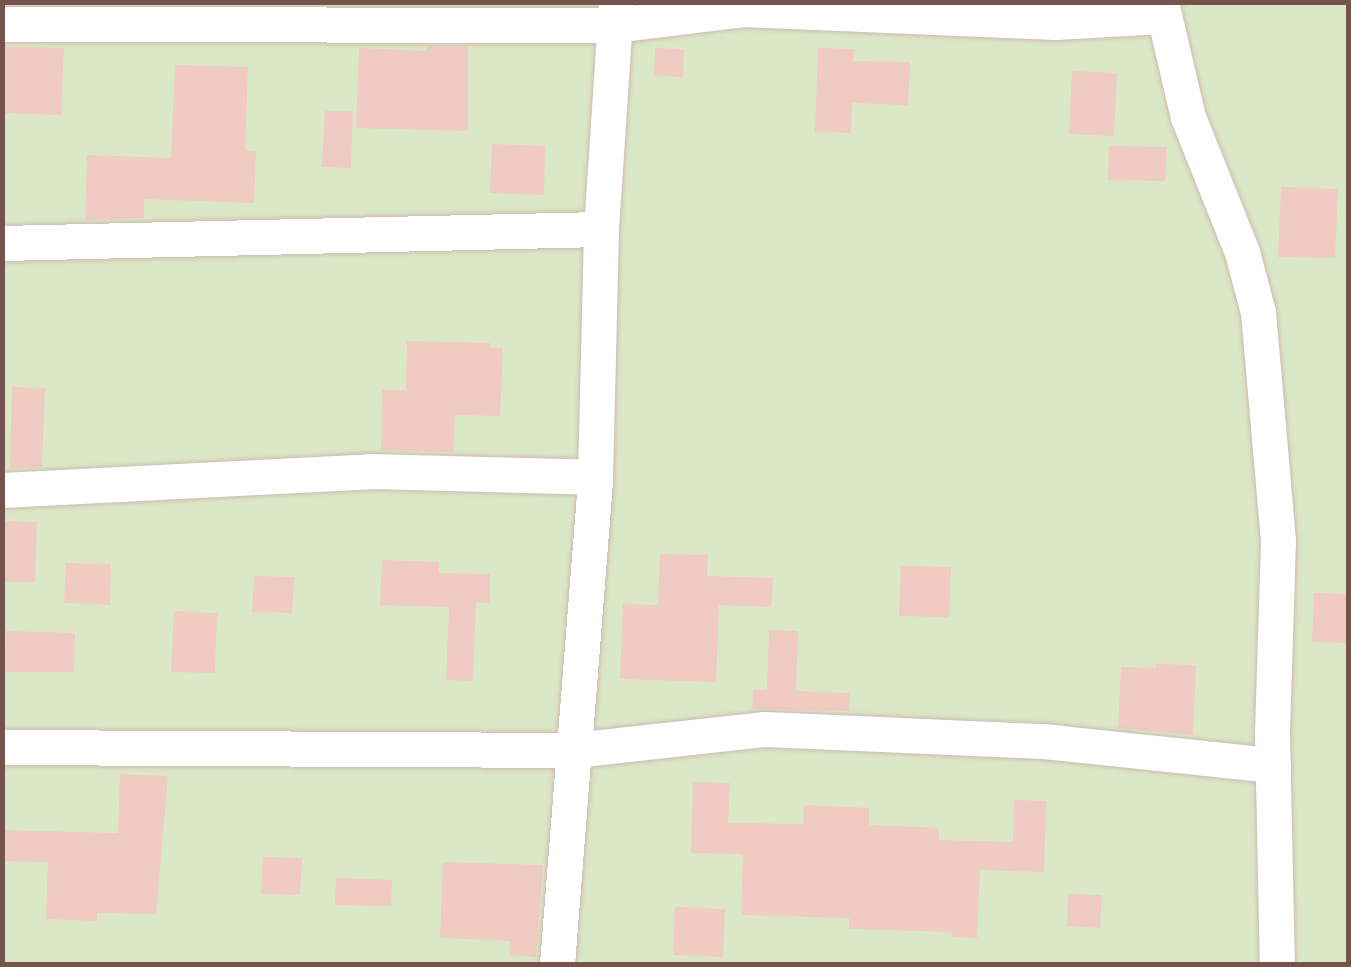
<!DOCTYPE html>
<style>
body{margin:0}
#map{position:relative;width:1351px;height:967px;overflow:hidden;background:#fbf0e8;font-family:Montserrat,sans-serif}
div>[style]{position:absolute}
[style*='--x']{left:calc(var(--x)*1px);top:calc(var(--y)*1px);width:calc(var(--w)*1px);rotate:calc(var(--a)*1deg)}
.green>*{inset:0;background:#dbe8c7}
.building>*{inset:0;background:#efcbc1}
.roads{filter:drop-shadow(0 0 2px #cfb9b1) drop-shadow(0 0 2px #cfb9b1)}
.minor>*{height:35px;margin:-17.5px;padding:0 17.5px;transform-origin:17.5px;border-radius:17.5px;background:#fff}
span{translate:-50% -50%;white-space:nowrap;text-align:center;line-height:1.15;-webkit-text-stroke:10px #fef5ee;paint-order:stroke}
.frame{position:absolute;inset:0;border:5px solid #74544d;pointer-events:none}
</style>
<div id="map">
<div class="green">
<div style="clip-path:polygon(3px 3px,1348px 3px,1348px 964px,3px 964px)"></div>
</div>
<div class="building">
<div style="clip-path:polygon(427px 46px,468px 46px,468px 131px,356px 128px,359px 48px,427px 51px)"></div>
<div style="clip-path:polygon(2px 47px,64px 48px,61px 115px,2px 113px)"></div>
<div style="clip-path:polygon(655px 48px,684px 49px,683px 77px,654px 76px)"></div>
<div style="clip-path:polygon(818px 48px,854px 49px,853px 61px,910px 62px,908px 105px,852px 103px,851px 133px,815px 132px)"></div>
<div style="clip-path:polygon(175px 65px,248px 67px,245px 151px,256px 151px,254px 203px,144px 199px,144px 218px,85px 220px,87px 155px,171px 158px)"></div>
<div style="clip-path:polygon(1072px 71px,1117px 73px,1114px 136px,1069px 134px)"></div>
<div style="clip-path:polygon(325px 111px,353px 111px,351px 168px,322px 167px)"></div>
<div style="clip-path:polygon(492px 144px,545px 146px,544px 195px,490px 193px)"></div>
<div style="clip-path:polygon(1109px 146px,1167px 147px,1165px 181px,1108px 180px)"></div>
<div style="clip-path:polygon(1281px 187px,1338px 189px,1335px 258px,1278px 257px)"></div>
<div style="clip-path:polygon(407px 341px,490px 343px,490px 348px,503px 348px,500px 416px,455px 415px,453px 452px,381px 450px,382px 390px,406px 390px)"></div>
<div style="clip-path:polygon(12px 387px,45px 388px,42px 467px,10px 468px)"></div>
<div style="clip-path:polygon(2px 521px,37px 522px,35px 582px,2px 582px)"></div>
<div style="clip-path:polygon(660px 554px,708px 555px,707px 576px,773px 578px,771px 607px,719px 605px,716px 682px,620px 679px,623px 604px,658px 605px)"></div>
<div style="clip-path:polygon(382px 560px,439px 562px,439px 573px,490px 574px,490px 603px,476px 603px,473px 681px,446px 680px,449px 607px,380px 605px)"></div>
<div style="clip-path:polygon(66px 563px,111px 564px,110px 605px,64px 603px)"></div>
<div style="clip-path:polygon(901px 566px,951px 567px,949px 617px,899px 616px)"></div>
<div style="clip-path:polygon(254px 576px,294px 577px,292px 613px,252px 612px)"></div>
<div style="clip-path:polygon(1314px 593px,1348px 594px,1348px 643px,1312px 642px)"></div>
<div style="clip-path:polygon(174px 611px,217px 613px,215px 673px,171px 672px)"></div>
<div style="clip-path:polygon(769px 630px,798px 631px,796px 691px,850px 693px,849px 711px,752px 709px,753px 690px,767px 690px)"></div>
<div style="clip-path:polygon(6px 631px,75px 633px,74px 672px,5px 672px)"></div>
<div style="clip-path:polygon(1156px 664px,1196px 665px,1193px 735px,1118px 728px,1121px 667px,1156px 668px)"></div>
<div style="clip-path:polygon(120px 774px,168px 776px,156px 914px,97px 913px,97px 921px,46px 919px,48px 862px,2px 861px,2px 830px,118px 833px)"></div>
<div style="clip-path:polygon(693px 782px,730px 783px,728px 823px,803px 824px,804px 805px,869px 808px,869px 825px,939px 828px,939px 840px,1013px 842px,1014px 800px,1046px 801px,1044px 872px,980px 870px,977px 938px,952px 937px,952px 932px,849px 929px,849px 918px,741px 915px,743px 854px,691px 853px)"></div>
<div style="clip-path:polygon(263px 857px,302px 858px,300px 895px,261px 894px)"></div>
<div style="clip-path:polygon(443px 862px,543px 865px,536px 957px,509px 956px,510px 941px,440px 938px)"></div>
<div style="clip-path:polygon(336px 878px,392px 880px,391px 906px,335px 905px)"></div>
<div style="clip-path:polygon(1068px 894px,1102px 895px,1100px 928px,1067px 926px)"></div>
<div style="clip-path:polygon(675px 907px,725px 909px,723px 957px,673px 955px)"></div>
</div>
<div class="roads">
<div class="minor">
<div style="--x:1161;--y:2;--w:118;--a:76.8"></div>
<div style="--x:1188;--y:117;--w:145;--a:68.2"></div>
<div style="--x:1242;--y:252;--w:62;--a:75.1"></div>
<div style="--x:1258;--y:312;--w:230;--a:85"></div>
<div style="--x:1278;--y:541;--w:191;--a:91.8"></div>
<div style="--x:1272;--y:732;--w:232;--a:88.8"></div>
<div style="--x:2;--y:24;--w:613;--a:0.09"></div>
<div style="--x:615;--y:25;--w:129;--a:-7.1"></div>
<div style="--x:743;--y:9;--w:312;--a:2.4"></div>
<div style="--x:1055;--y:22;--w:109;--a:-3.2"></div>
<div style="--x:2;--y:243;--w:599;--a:-1.34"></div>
<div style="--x:2;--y:490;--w:369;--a:-2.9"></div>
<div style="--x:371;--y:471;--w:224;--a:1.5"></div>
<div style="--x:2;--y:747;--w:572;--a:0.3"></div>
<div style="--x:574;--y:750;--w:192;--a:-6.3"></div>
<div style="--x:765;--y:729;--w:278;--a:2.5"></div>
<div style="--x:1043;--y:741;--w:231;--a:6"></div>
<div style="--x:557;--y:964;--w:488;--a:-85.5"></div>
<div style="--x:595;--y:477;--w:248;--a:-88.6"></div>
<div style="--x:601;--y:229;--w:226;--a:-86.2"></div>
</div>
</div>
<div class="frame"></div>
</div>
